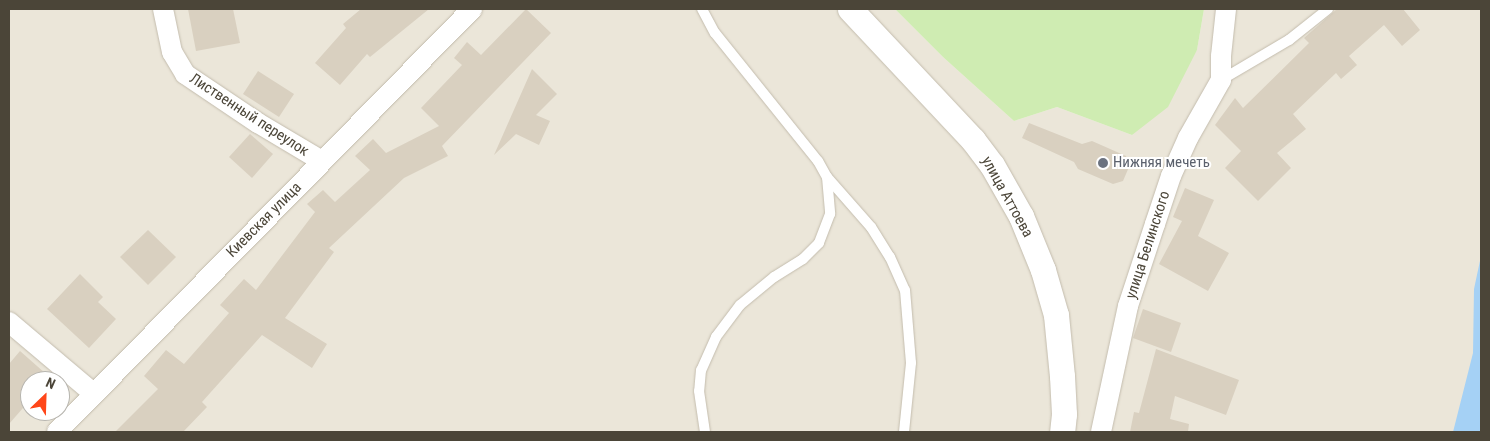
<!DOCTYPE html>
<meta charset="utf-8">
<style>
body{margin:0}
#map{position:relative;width:1490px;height:441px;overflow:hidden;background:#f6f3eb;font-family:"Roboto Condensed",sans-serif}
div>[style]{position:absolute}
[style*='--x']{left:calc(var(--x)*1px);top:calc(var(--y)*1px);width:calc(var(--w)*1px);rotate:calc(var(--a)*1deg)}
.residential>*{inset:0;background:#ebe6d9}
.green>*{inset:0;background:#cfecb2}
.water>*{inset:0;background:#a5d1f5}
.building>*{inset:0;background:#d9d0c0}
.roads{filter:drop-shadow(0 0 1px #c3bcad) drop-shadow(0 0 1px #c3bcad)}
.service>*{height:10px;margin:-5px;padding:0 5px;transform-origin:5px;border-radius:5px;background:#fff}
.minor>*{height:20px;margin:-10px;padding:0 10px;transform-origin:10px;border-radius:10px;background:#fff}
.tertiary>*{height:25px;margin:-12.5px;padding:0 12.5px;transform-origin:12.5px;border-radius:12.5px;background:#fff}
.dots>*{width:14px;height:14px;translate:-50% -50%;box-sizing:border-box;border:2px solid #fff;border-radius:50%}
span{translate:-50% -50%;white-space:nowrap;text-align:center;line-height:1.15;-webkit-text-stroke:4px #fff;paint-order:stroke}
.street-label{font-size:15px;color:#4b4538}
.worship-label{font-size:15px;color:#5b616d}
.left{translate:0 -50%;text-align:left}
.frame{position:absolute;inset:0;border:10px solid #4b4538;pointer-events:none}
.north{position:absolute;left:20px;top:371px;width:50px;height:50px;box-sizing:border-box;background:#fff;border:1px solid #b7b5af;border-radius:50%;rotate:24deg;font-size:14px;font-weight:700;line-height:20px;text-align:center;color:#4b4538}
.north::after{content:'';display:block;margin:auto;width:18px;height:22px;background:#ff4619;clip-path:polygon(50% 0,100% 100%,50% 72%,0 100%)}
</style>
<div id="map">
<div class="residential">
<div style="clip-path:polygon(evenodd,9px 9px,895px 9px,943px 57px,1014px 121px,1057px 107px,1132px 135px,1197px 50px,1204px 9px,1481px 9px,1481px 432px,9px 432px,9px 9px,30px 381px,60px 381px,60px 411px,30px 411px,30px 381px)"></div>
</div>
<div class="green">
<div style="clip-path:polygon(895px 9px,1204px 9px,1197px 50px,1168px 107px,1132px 135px,1057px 107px,1014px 121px,943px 57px)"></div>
</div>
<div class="water">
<div style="clip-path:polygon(1481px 256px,1481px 432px,1453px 432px,1473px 353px,1474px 289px)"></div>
</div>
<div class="building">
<div style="clip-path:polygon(188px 9px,233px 9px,240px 43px,196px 51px)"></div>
<div style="clip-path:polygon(361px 9px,429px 9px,370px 57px,367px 54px,340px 85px,315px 63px,346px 28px,343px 24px)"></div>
<div style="clip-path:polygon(526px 9px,551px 33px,442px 146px,448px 156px,404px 178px,329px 248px,334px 252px,285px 318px,327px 344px,312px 368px,262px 335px,202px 402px,207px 407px,183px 432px,115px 432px,158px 389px,144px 376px,166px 350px,184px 364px,229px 313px,220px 305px,244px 279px,256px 290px,315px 212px,307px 204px,323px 190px,335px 202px,370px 170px,355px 156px,373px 139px,386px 153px,439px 126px,421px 108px,462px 65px,454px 58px,467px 42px,481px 55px)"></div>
<div style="clip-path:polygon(1337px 9px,1403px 9px,1420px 30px,1402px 46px,1384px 25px,1349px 56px,1357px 65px,1341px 79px,1336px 73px,1293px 114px,1306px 129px,1277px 153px,1291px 168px,1258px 201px,1225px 168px,1241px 151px,1215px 125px,1235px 98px,1243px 108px,1309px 43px,1304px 38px)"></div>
<div style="clip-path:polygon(532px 69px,557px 94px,536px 115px,550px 121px,539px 145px,516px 134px,494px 155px)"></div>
<div style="clip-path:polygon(258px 71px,294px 94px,279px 117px,243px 94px)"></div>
<div style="clip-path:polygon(1029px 123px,1082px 144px,1092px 141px,1126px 156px,1129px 167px,1123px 181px,1113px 184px,1078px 169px,1074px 162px,1022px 138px)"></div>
<div style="clip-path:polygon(250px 134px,273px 154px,252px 178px,229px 157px)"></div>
<div style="clip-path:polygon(1185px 188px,1214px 200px,1198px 236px,1229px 253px,1208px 291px,1159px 264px,1182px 221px,1173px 217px)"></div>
<div style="clip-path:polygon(148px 230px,176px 257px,148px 285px,120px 257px)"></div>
<div style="clip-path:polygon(80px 274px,103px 297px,98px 302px,116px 319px,89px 348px,47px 309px)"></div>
<div style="clip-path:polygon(1143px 309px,1181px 323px,1171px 352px,1133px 338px)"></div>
<div style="clip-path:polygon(1156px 349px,1239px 380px,1226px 415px,1175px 396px,1170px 419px,1189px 424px,1188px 432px,1130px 432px,1134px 412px,1139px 413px)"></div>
<div style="clip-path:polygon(20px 351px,54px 381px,30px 381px,30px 400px,9px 424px,9px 364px)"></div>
</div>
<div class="roads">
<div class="service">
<div style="--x:702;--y:9;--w:27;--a:62"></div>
<div style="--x:715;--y:33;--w:164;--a:51.2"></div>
<div style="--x:818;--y:161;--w:18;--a:61"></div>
<div style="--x:827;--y:177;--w:37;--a:85"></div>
<div style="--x:830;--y:214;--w:31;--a:111"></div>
<div style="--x:819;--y:243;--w:23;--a:135"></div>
<div style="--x:803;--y:259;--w:34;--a:148"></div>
<div style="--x:774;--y:277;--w:44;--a:140.5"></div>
<div style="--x:740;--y:305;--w:40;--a:127"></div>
<div style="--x:716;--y:337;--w:36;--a:114"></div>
<div style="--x:701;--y:370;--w:21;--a:95"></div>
<div style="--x:699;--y:391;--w:41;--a:81.7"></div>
<div style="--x:1221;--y:80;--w:79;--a:-30.5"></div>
<div style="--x:1289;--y:40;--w:50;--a:-38.5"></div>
<div style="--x:827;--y:177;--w:67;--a:48.7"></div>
<div style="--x:871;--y:227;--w:36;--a:58"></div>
<div style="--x:890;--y:257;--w:36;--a:66"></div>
<div style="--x:905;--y:290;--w:73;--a:85.3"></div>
<div style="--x:911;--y:363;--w:69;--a:95.8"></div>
</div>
<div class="minor">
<div style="--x:163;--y:9;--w:44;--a:78.2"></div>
<div style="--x:172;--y:52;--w:26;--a:59"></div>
<div style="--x:185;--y:74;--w:88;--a:33.9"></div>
<div style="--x:258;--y:123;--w:74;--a:30.7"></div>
<div style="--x:9;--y:322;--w:110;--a:40.2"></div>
<div style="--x:57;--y:432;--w:593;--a:-45.55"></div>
<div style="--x:1101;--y:432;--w:129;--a:-77.9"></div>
<div style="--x:1128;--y:306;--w:86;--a:-71.8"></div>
<div style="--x:1155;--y:224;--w:51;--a:-71.6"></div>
<div style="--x:1171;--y:176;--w:42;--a:-65.9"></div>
<div style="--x:1188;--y:138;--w:67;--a:-60.4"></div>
<div style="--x:1221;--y:80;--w:24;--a:-90"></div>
<div style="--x:1221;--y:56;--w:47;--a:-83.9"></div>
</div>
<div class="tertiary">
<div style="--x:850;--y:9;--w:180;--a:46.8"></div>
<div style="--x:973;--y:140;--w:31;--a:53"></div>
<div style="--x:992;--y:165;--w:59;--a:60.4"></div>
<div style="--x:1021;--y:216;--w:58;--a:67.8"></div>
<div style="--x:1043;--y:270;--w:47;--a:73.9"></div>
<div style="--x:1056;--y:315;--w:61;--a:84.4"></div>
<div style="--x:1062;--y:376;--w:38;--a:87"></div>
<div style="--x:1064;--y:414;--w:18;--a:96"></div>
</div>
</div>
<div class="dots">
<div style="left:1103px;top:163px;background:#6b7280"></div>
</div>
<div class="street-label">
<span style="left:249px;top:115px;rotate:33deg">Лиственный переулок</span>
<span style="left:1007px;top:197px;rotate:61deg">улица Аттоева</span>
<span style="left:264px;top:220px;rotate:-45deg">Киевская улица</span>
<span style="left:1148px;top:245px;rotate:-72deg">улица Белинского</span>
</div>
<div class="worship-label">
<span class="left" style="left:1113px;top:163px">Нижняя мечеть</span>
</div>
<div class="frame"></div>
<div class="north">N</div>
</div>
